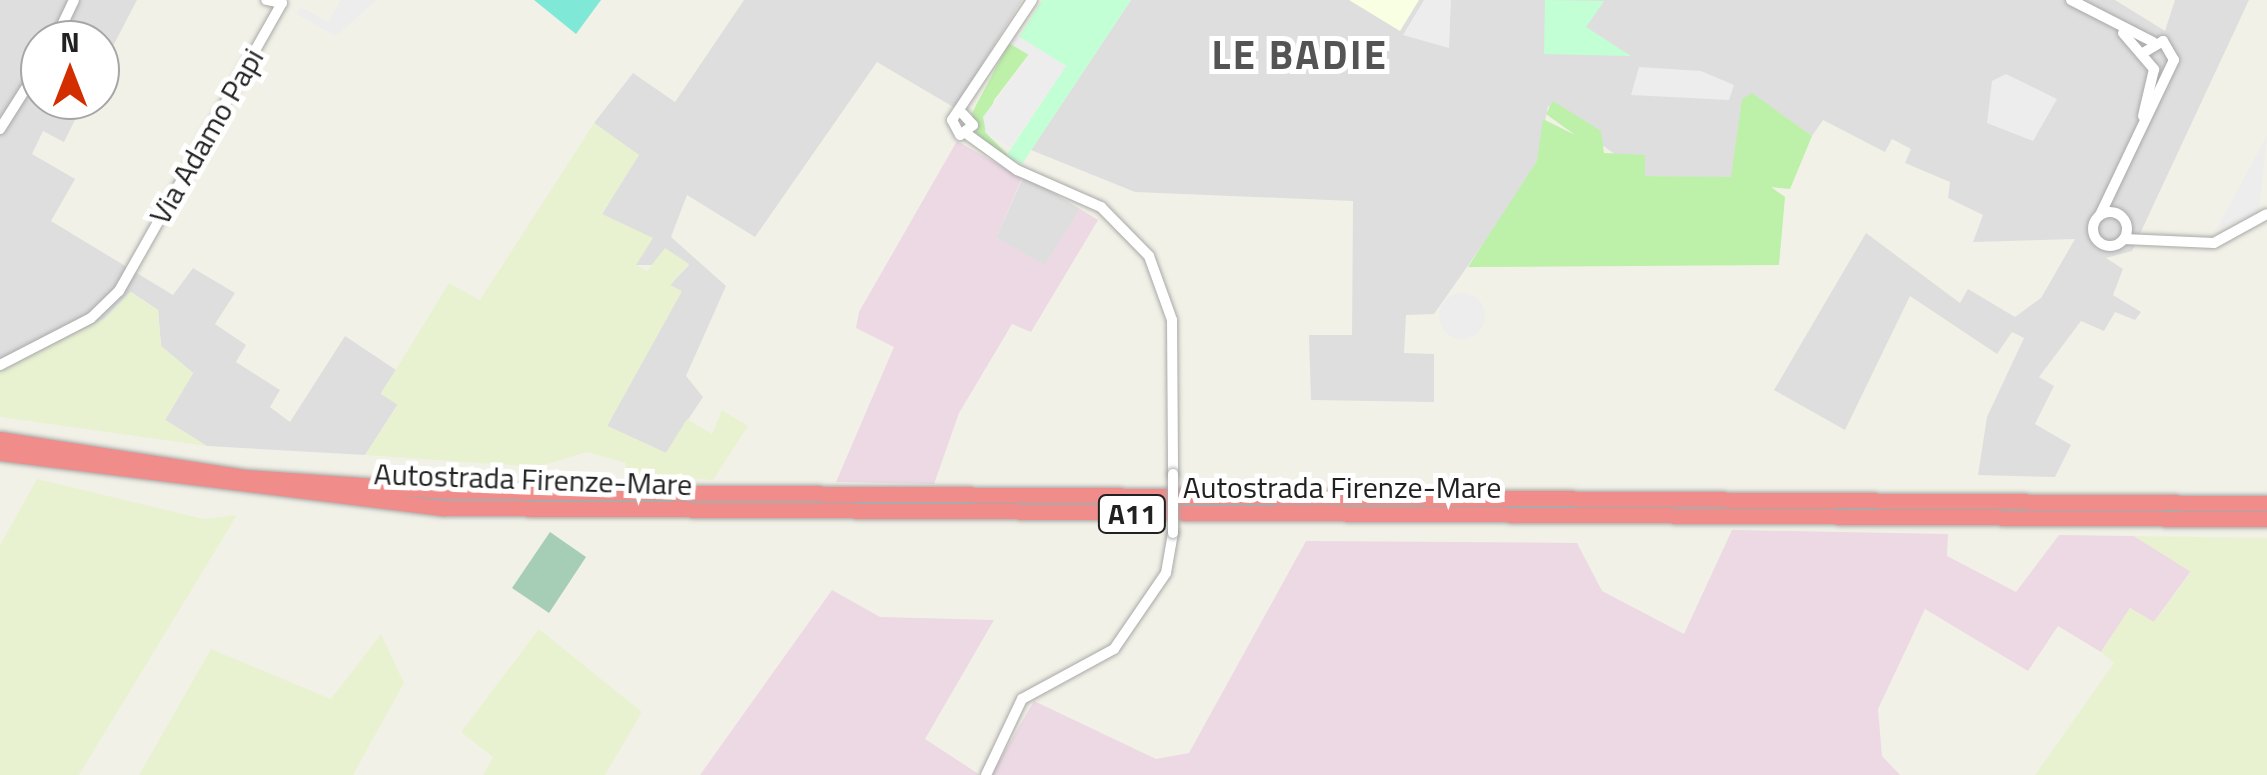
<!DOCTYPE html>
<style>
body{margin:0}
#map{position:relative;width:2267px;height:775px;overflow:hidden;background:#f2f1e7;font-family:"Titillium Web",sans-serif}
div>[style]{position:absolute}
[style*='--x']{left:calc(var(--x)*1px);top:calc(var(--y)*1px);width:calc(var(--w)*1px);rotate:calc(var(--a)*1deg)}
.residential>*{inset:0;background:#dfdede}
.industrial>*{inset:0;background:#ecd9e4}
.education>*{inset:0;background:#f9ffe3}
.farmland>*{inset:0;background:#e8f2d1}
.grass>*{inset:0;background:#bdf0a9}
.cemetery>*{inset:0;background:#a6cdb5}
.park>*{inset:0;background:#c2ffd4}
.pitch>*{inset:0;background:#7fe8d6}
.parking>*{inset:0;background:#ededed}
.round{border-radius:50%}
.roads{filter:drop-shadow(0 0 2px #a8a8a8) drop-shadow(0 0 2px #a8a8a8)}
.minor>*{height:10px;margin:-5px;padding:0 5px;transform-origin:5px;border-radius:5px;background:#fff}
.minor>.ring{margin:-5px;padding:0;box-sizing:content-box;background:none;border:10px solid #fff;border-radius:50%}
.highway>*{height:15px;margin:-7.5px;padding:0 7.5px;transform-origin:7.5px;border-radius:7.5px;background:#f08c89}
.bridges{filter:drop-shadow(0 0 2px #a8a8a8) drop-shadow(0 0 2px #a8a8a8)}
.minor-bridge>*{height:10px;margin:-5px;padding:0 5px;transform-origin:5px;border-radius:5px;background:#fff}
span{translate:-50% -50%;white-space:nowrap;text-align:center;line-height:1.15;-webkit-text-stroke:10px #fff;paint-order:stroke}
.shield-label span{padding:2px 8px;background:#fff;border:2px solid;border-radius:8px;-webkit-text-stroke-width:0}
.shield-label{font-size:28px;color:#212121;font-weight:700}
.street-label{font-size:30px;color:#212121}
.district-label{font-size:40px;color:#545454;font-weight:700;letter-spacing:2.5px}
.north{position:absolute;left:20px;top:20px;width:100px;height:100px;box-sizing:border-box;background:#fff;border:2px solid #a6a6a6;border-radius:50%;rotate:0deg;font-size:28px;font-weight:700;line-height:40px;text-align:center;color:#212121}
.north::after{content:'';display:block;margin:auto;width:35px;height:45px;background:#d22e00;clip-path:polygon(50% 0,100% 100%,50% 72%,0 100%)}
</style>
<div id="map">
<div class="residential">
<div style="clip-path:polygon(0 0,137px 0,100px 71px,100px 40px,40px 40px,40px 100px,85px 100px,64px 142px,43px 131px,32px 154px,75px 179px,51px 221px,173px 295px,193px 268px,235px 293px,215px 324px,246px 345px,236px 362px,280px 390px,270px 407px,290px 422px,345px 336px,396px 370px,381px 393px,398px 404px,365px 455px,207px 446px,165px 420px,193px 373px,161px 346px,158px 310px,131px 292px,104px 319px,0 371px)"></div>
<div style="clip-path:polygon(744px 0,1022px 0,955px 108px,877px 62px,755px 237px,687px 195px,671px 237px,726px 286px,686px 376px,703px 397px,666px 453px,607px 426px,681px 292px,670px 285px,689px 265px,636px 265px,602px 214px,638px 155px,594px 123px,633px 73px,675px 102px)"></div>
<div style="clip-path:polygon(1131px 0,2115px 0,2165px 31px,2175px 0,2249px 0,2132px 251px,2106px 258px,2123px 269px,2113px 295px,2141px 312px,2135px 320px,2115px 312px,2104px 331px,2081px 321px,2039px 377px,2054px 386px,2035px 424px,2071px 445px,2055px 477px,1978px 475px,1987px 417px,2024px 338px,2012px 332px,1997px 354px,1910px 296px,1845px 430px,1774px 390px,1866px 233px,1960px 303px,1968px 289px,2015px 317px,2041px 298px,2075px 239px,1973px 242px,1983px 215px,1948px 198px,1950px 182px,1905px 163px,1911px 149px,1892px 139px,1885px 152px,1823px 120px,1812px 136px,1752px 94px,1742px 100px,1732px 178px,1645px 176px,1548px 106px,1537px 161px,1514px 200px,1434px 314px,1406px 315px,1404px 353px,1434px 354px,1434px 402px,1311px 400px,1309px 335px,1352px 335px,1353px 201px,1135px 192px,1031px 150px)"></div>
<div style="clip-path:polygon(1024px 175px,1080px 209px,1045px 266px,996px 238px)"></div>
</div>
<div class="industrial">
<div style="clip-path:polygon(957px 141px,1022px 178px,996px 238px,1045px 265px,1080px 209px,1098px 220px,1031px 332px,1012px 324px,959px 413px,934px 484px,836px 482px,894px 347px,856px 328px,859px 312px)"></div>
<div style="clip-path:polygon(1732px 530px,1948px 534px,1947px 556px,2016px 592px,2059px 535px,2134px 536px,2191px 571px,2153px 623px,2130px 608px,2101px 652px,2058px 626px,2028px 671px,1925px 609px,1878px 709px,1882px 756px,1900px 775px,991px 775px,1034px 701px,1156px 759px,1189px 753px,1306px 541px,1577px 543px,1602px 591px,1684px 634px)"></div>
<div style="clip-path:polygon(832px 590px,880px 617px,994px 620px,925px 739px,980px 775px,700px 775px)"></div>
</div>
<div class="education">
<div style="clip-path:polygon(1349px 0,1419px 0,1400px 31px)"></div>
</div>
<div class="farmland">
<div style="clip-path:polygon(594px 123px,639px 155px,602px 214px,653px 238px,636px 265px,647px 271px,665px 248px,689px 264px,670px 285px,682px 291px,607px 426px,666px 453px,687px 419px,712px 434px,722px 410px,748px 426px,713px 480px,625px 473px,626px 463px,587px 452px,537px 467px,365px 455px,398px 405px,381px 394px,449px 283px,480px 300px)"></div>
<div style="clip-path:polygon(130px 292px,158px 310px,161px 346px,193px 373px,165px 420px,207px 446px,0 417px,0 371px,104px 319px)"></div>
<div style="clip-path:polygon(37px 479px,204px 519px,237px 515px,79px 775px,0 775px,0 545px)"></div>
<div style="clip-path:polygon(2134px 536px,2267px 538px,2267px 775px,2035px 775px,2114px 663px,2101px 652px,2130px 608px,2154px 622px,2191px 572px)"></div>
<div style="clip-path:polygon(539px 629px,642px 712px,605px 775px,483px 775px,493px 757px,461px 732px)"></div>
<div style="clip-path:polygon(381px 634px,404px 683px,353px 775px,139px 775px,211px 649px,331px 699px)"></div>
</div>
<div class="grass">
<div style="clip-path:polygon(1009px 43px,1029px 54px,994px 100px,985px 132px,1020px 167px,978px 139px,972px 113px)"></div>
<div style="clip-path:polygon(1752px 93px,1812px 136px,1790px 189px,1771px 187px,1785px 197px,1779px 265px,1468px 267px,1537px 161px,1543px 119px,1575px 135px,1546px 114px,1553px 101px,1601px 131px,1604px 153px,1645px 155px,1645px 176px,1731px 177px,1742px 99px)"></div>
</div>
<div class="cemetery">
<div style="clip-path:polygon(550px 532px,586px 557px,549px 613px,512px 588px)"></div>
</div>
<div class="park">
<div style="clip-path:polygon(1042px 0,1131px 0,1022px 164px,1006px 156px,1066px 66px,1019px 37px)"></div>
<div style="clip-path:polygon(1545px 0,1604px 1px,1586px 27px,1631px 56px,1544px 54px)"></div>
</div>
<div class="pitch">
<div style="clip-path:polygon(534px 0,601px 0,576px 34px)"></div>
</div>
<div class="parking">
<div style="clip-path:polygon(341px 0,377px 0,336px 36px,296px 14px,301px 7px,328px 22px)"></div>
<div style="clip-path:polygon(1424px 0,1451px 0,1449px 48px,1403px 35px)"></div>
<div style="clip-path:polygon(1015px 34px,1066px 66px,1010px 148px,986px 133px,983px 117px,1029px 55px,1009px 43px)"></div>
<div style="clip-path:polygon(1639px 67px,1701px 71px,1734px 85px,1729px 100px,1631px 95px)"></div>
<div style="clip-path:polygon(2006px 74px,2057px 99px,2033px 141px,1987px 123px,1992px 81px)"></div>
<div style="clip-path:polygon(2267px 135px,2259px 212px,2216px 230px)"></div>
<div class="round" style="left:1439px;top:293px;width:46px;height:46px"></div>
</div>
<div class="roads">
<div class="minor">
<div style="--x:2071;--y:0;--w:92;--a:27.1"></div>
<div style="--x:2123;--y:33;--w:48;--a:49.3"></div>
<div style="--x:55;--y:40;--w:44;--a:-64.6"></div>
<div style="--x:963;--y:114;--w:15;--a:48"></div>
<div style="--x:973;--y:125;--w:16;--a:142"></div>
<div style="--x:960;--y:135;--w:17;--a:-118"></div>
<div style="--x:952;--y:120;--w:144;--a:-56.3"></div>
<div style="--x:2143;--y:116;--w:48;--a:-76.8"></div>
<div style="--x:0;--y:129;--w:75;--a:-57.6"></div>
<div style="--x:967;--y:134;--w:62;--a:35.8"></div>
<div style="--x:1017;--y:170;--w:92;--a:23.8"></div>
<div style="--x:1101;--y:207;--w:69;--a:45.6"></div>
<div style="--x:1149;--y:256;--w:68;--a:70.2"></div>
<div style="--x:1172;--y:320;--w:154;--a:89.6"></div>
<div class="ring" style="left:2093px;top:212px;width:24px;height:24px"></div>
<div style="--x:2100;--y:215;--w:172;--a:-64.5"></div>
<div style="--x:2174;--y:60;--w:22;--a:-120"></div>
<div style="--x:2163;--y:41;--w:21;--a:149"></div>
<div style="--x:2124;--y:239;--w:90;--a:2.5"></div>
<div style="--x:2214;--y:243;--w:60;--a:-28.7"></div>
<div style="--x:0;--y:365;--w:102;--a:-27.3"></div>
<div style="--x:91;--y:318;--w:39;--a:-44"></div>
<div style="--x:119;--y:291;--w:331;--a:-60.5"></div>
<div style="--x:282;--y:3;--w:16;--a:-169"></div>
<div style="--x:986;--y:775;--w:84;--a:-64.7"></div>
<div style="--x:1022;--y:699;--w:105;--a:-28.5"></div>
<div style="--x:1114;--y:649;--w:92;--a:-55.6"></div>
<div style="--x:1166;--y:573;--w:41;--a:-80.1"></div>
</div>
<div class="highway">
<div style="--x:0;--y:439;--w:248;--a:8.8"></div>
<div style="--x:245;--y:477;--w:198;--a:4"></div>
<div style="--x:443;--y:491;--w:1824;--a:0.38"></div>
<div style="--x:0;--y:453;--w:446;--a:7.1"></div>
<div style="--x:443;--y:508;--w:1824;--a:0.35"></div>
</div>
</div>
<div class="bridges">
<div class="minor-bridge">
<div style="--x:1173;--y:533;--w:59;--a:-90"></div>
</div>
</div>
<div class="shield-label">
<span style="left:1132px;top:514px">A11</span>
</div>
<div class="street-label">
<span style="left:206px;top:136px;rotate:-60deg">Via Adamo Papi</span>
<span style="left:533px;top:479px;rotate:2deg">Autostrada Firenze-Mare</span>
<span style="left:1342px;top:487px">Autostrada Firenze-Mare</span>
</div>
<div class="district-label">
<span style="left:1300px;top:55px">LE BADIE</span>
</div>
<div class="north">N</div>
</div>
